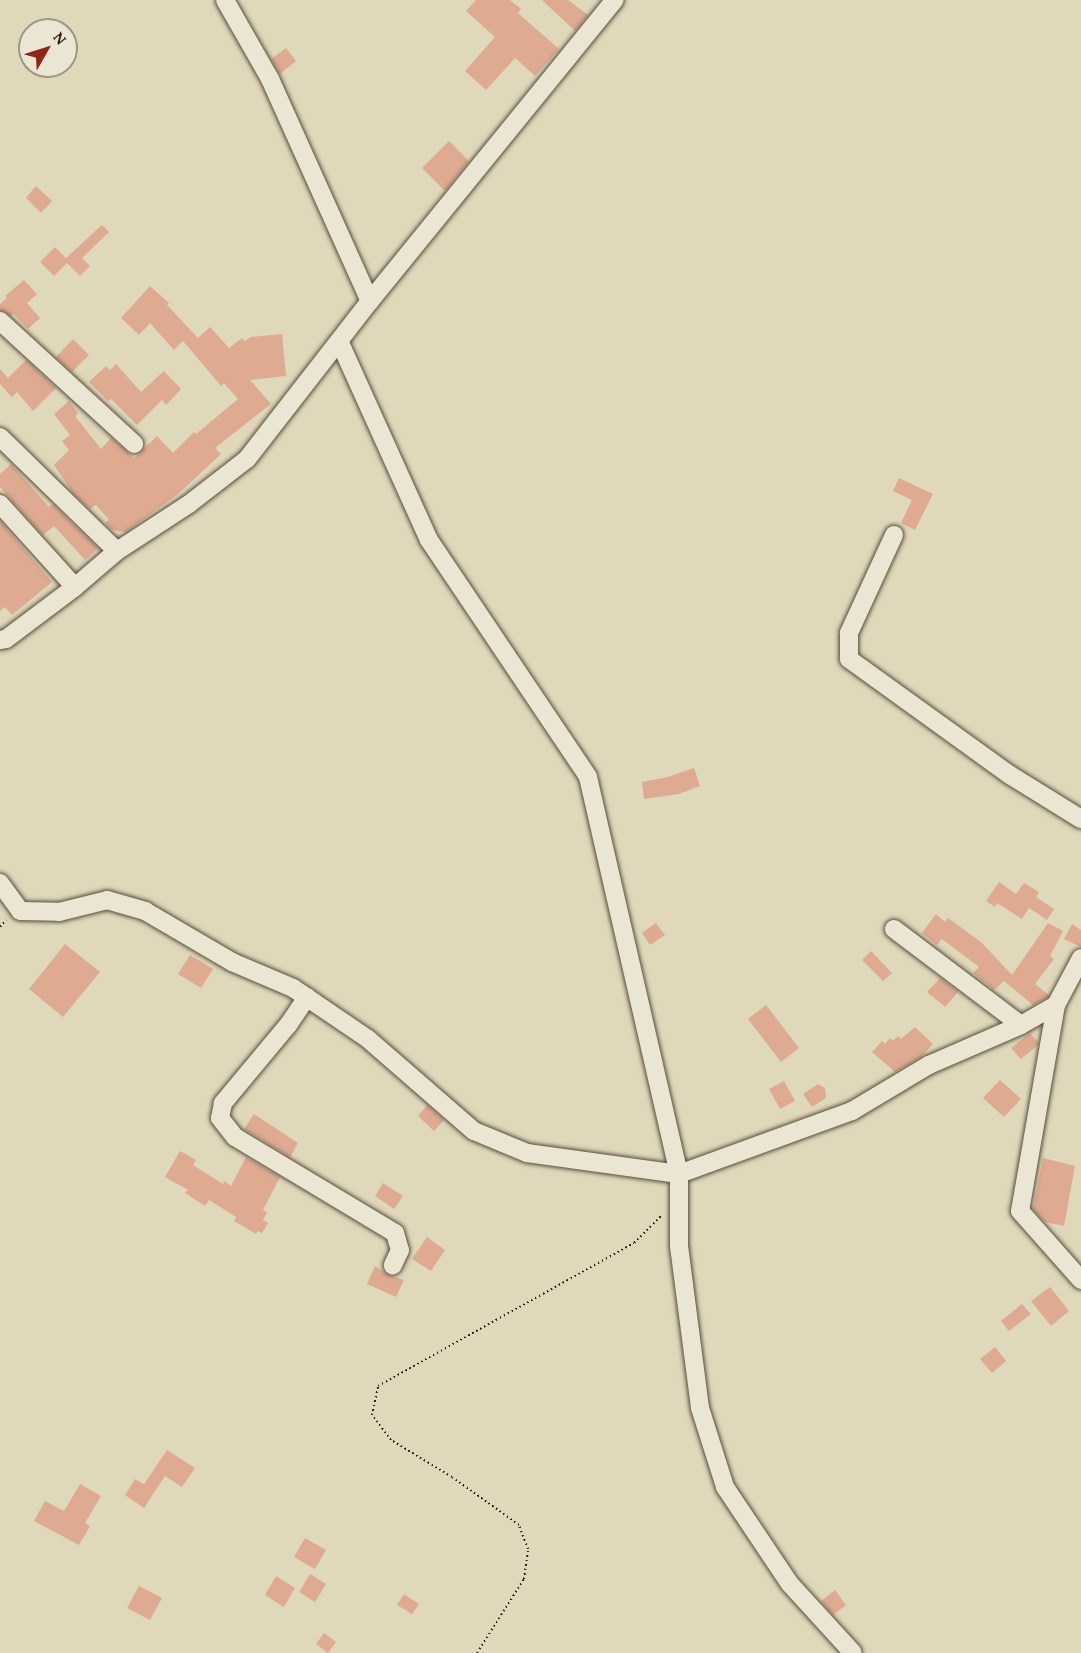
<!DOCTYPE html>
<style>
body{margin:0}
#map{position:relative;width:1081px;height:1653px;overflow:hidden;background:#e0d8bb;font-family:"Gentium Book Plus",serif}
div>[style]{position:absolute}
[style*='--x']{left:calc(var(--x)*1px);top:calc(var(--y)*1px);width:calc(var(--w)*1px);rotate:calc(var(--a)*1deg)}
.building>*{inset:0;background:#deaa91}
.path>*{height:2px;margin-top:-1px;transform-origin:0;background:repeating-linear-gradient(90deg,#2b1e12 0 1.5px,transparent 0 4.5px)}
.roads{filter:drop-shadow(0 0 2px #584c3c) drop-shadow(0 0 2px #584c3c)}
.minor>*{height:18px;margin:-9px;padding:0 9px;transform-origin:9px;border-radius:9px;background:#ebe6d3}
span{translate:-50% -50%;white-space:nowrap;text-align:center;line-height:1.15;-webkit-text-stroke:4.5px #ebe6d3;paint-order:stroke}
.north{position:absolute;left:18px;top:18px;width:60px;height:60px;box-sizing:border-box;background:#ebe6d3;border:2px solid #9e9686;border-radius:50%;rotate:51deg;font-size:16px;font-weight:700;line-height:24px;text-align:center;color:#2b1e12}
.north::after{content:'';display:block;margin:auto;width:21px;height:27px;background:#8f2418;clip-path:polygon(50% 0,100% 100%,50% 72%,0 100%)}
</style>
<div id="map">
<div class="building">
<div style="clip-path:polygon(476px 0,510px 0,521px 9px,518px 13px,559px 49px,535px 76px,515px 58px,486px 90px,465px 71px,495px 37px,466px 11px)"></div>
<div style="clip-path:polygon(542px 0,568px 0,588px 15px,575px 31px)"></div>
<div style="clip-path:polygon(286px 48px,296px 61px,280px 74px,271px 59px)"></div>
<div style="clip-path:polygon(449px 141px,469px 161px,445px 191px,422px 168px)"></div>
<div style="clip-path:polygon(36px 186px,52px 201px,41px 213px,26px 198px)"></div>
<div style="clip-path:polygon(102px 225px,109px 232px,82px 258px,90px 266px,80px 276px,67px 263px,54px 276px,40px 262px,55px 247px,66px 258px)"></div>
<div style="clip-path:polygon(24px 280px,37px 294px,27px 303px,40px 318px,28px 329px,14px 314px,11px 316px,0 310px,0 304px,7px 298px,5px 296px)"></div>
<div style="clip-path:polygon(150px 286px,169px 303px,167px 305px,198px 338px,210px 327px,229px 348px,242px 338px,245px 341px,251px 337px,282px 334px,286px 376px,250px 380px,271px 404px,215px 448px,221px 454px,178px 494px,126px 532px,112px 530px,105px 523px,109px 520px,96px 505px,90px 509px,73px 493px,54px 465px,69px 450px,62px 441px,70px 435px,54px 414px,69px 401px,78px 413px,75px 416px,101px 449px,111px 438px,134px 458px,157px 436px,173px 453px,194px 432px,196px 434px,238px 399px,224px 383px,221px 386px,183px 341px,174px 350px,150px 323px,139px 335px,121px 318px)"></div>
<div style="clip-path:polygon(73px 339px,89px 355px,72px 372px,56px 357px)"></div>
<div style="clip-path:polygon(26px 360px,56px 388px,33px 411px,17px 392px,12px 397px,0 384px,0 369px,8px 378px)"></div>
<div style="clip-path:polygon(116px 364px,141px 392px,164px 371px,181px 389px,166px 405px,162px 400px,137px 425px,111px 399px,108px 401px,89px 382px,106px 366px,110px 370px)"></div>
<div style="clip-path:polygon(11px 464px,49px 507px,52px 504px,98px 548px,85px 560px,54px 526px,43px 535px,0 487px,0 474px)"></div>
<div style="clip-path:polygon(899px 478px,933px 494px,915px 530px,901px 523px,912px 500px,893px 491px)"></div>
<div style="clip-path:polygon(0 521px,52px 582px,12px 615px,5px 607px,0 611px)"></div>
<div style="clip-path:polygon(694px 768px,700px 786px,679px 794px,644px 799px,642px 782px,668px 777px)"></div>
<div style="clip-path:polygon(999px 882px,1016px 894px,1024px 883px,1039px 892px,1036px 897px,1054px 909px,1047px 920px,1029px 908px,1022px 919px,997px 903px,995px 907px,986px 901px)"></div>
<div style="clip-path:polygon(936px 914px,945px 922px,948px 918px,981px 942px,1012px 975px,1048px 923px,1063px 931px,1050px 956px,1054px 959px,1035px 984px,1049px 995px,1048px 997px,1033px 1005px,1004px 981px,994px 990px,973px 973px,979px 967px,942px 939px,937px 945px,922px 933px)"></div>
<div style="clip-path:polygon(656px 923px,665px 935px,650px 945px,642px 933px)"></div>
<div style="clip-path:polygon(1072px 924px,1081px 930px,1081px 947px,1064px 939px)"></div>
<div style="clip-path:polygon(65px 944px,100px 972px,63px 1017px,29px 989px)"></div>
<div style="clip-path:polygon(871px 951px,892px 973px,883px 981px,862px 960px)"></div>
<div style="clip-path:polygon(190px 955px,213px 969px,201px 988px,178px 974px)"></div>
<div style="clip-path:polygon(940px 978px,958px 992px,945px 1007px,927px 992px)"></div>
<div style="clip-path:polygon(766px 1005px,799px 1048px,781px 1062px,748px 1019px)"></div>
<div style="clip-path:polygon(915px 1027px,933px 1044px,922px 1056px,895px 1072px,872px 1052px,882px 1041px,885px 1044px,890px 1038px,893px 1041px,898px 1036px,901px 1039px)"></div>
<div style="clip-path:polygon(1030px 1033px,1038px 1042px,1038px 1045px,1021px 1059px,1011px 1048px)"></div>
<div style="clip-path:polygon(1000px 1080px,1021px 1099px,1004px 1117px,983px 1098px)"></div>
<div style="clip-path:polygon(784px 1081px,795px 1101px,780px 1109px,769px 1089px)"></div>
<div style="clip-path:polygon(818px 1084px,825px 1088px,826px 1098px,812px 1107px,803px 1094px)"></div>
<div style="clip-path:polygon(427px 1105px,444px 1120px,434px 1131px,418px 1116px)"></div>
<div style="clip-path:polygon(254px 1114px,298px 1143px,290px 1157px,244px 1129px)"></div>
<div style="clip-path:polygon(180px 1151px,196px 1160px,193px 1165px,223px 1184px,224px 1181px,231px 1186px,246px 1157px,280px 1177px,263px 1210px,267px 1212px,263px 1220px,268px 1223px,262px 1233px,258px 1231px,256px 1234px,234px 1221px,236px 1217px,209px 1200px,205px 1206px,185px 1193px,188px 1190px,165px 1177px)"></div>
<div style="clip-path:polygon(1043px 1158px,1075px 1166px,1064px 1226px,1045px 1222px,1033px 1209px)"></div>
<div style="clip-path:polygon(383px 1183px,403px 1196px,394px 1209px,375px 1196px)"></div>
<div style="clip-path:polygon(427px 1237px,445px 1250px,431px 1271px,412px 1259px)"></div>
<div style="clip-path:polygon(375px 1266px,389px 1275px,404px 1280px,396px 1297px,367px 1284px)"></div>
<div style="clip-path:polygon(1050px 1287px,1069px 1311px,1051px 1326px,1031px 1301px)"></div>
<div style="clip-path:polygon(1022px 1304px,1031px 1314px,1009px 1331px,1001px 1321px)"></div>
<div style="clip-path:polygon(995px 1347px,1006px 1361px,992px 1373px,980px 1359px)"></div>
<div style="clip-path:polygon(167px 1450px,195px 1468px,182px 1487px,165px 1476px,144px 1508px,125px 1495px,135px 1479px,144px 1484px)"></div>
<div style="clip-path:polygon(80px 1484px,101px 1496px,85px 1523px,90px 1526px,79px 1545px,34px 1521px,45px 1501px,64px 1511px)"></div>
<div style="clip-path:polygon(305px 1538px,326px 1550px,315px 1569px,294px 1557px)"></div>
<div style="clip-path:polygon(310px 1574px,326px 1584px,315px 1602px,299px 1592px)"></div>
<div style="clip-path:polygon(276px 1576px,295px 1588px,284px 1607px,265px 1595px)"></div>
<div style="clip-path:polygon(139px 1586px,162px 1598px,150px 1620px,127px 1608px)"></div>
<div style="clip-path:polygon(835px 1590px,846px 1605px,833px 1615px,821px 1601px)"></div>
<div style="clip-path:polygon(404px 1594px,419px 1604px,412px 1614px,397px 1605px)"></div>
<div style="clip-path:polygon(324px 1633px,336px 1642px,328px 1653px,316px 1644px)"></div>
</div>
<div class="path">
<div style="--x:0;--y:927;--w:9;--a:-49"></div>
<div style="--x:477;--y:1653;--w:88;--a:-57.6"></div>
<div style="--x:524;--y:1579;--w:30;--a:-82"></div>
<div style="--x:528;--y:1549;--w:26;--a:-111"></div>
<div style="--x:519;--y:1525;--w:82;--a:-144.4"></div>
<div style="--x:452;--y:1477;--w:71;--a:-148.8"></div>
<div style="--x:391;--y:1440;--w:31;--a:-127"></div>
<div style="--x:372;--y:1415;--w:30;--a:-78"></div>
<div style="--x:378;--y:1386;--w:293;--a:-29.2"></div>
<div style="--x:634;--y:1243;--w:40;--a:-45"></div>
</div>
<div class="roads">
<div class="minor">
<div style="--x:225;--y:0;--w:91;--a:60.3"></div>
<div style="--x:270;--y:79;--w:243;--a:65.8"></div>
<div style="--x:0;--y:321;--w:182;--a:42.5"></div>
<div style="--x:340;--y:343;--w:216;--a:65.7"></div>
<div style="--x:429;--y:540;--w:285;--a:56.1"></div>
<div style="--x:588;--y:777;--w:407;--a:77.1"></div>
<div style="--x:679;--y:1174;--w:72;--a:90"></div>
<div style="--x:679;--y:1246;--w:163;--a:82.6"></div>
<div style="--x:700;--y:1408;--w:83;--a:72.4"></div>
<div style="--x:725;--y:1487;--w:117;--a:56.2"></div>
<div style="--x:790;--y:1584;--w:93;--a:47.6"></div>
<div style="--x:0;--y:437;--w:163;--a:44.3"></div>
<div style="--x:0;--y:504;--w:112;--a:47.9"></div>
<div style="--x:894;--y:535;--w:108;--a:114.7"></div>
<div style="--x:849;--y:633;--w:26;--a:90"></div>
<div style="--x:849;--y:659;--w:198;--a:35.8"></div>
<div style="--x:1010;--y:775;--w:84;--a:31.8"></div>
<div style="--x:0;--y:640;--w:6;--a:-9"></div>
<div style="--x:6;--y:639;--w:86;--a:-37"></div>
<div style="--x:75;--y:587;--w:55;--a:-40.6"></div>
<div style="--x:117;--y:551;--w:86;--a:-33.1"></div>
<div style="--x:189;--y:504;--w:73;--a:-37.8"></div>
<div style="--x:247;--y:459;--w:200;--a:-52.1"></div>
<div style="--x:370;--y:301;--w:388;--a:-50.9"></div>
<div style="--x:0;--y:883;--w:34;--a:54"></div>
<div style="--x:20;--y:911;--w:39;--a:1"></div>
<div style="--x:59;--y:912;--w:49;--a:-14"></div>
<div style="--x:107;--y:900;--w:40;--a:16"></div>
<div style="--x:145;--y:911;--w:101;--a:30.4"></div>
<div style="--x:232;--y:962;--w:66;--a:23.1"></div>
<div style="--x:293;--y:988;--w:91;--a:34.2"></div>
<div style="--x:368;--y:1039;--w:140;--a:41"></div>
<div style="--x:474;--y:1131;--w:57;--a:22.5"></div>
<div style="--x:527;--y:1153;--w:153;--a:7.9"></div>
<div style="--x:679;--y:1174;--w:184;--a:-20"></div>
<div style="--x:852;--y:1111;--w:90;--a:-30.9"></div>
<div style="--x:929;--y:1065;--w:100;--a:-23.5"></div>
<div style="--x:1021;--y:1025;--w:40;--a:-29.7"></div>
<div style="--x:1056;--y:1005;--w:53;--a:-62"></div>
<div style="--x:894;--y:929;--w:159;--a:37.1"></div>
<div style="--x:307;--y:997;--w:34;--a:124"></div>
<div style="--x:288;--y:1025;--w:102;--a:129.8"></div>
<div style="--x:223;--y:1103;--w:15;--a:101"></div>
<div style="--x:220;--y:1118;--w:24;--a:52"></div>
<div style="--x:235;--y:1137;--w:187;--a:31"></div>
<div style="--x:395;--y:1233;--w:18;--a:74"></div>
<div style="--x:400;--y:1250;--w:17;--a:115"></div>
<div style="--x:1056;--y:1005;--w:209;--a:99.9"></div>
<div style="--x:1020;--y:1211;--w:92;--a:48.5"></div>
</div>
</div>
<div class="north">N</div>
</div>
